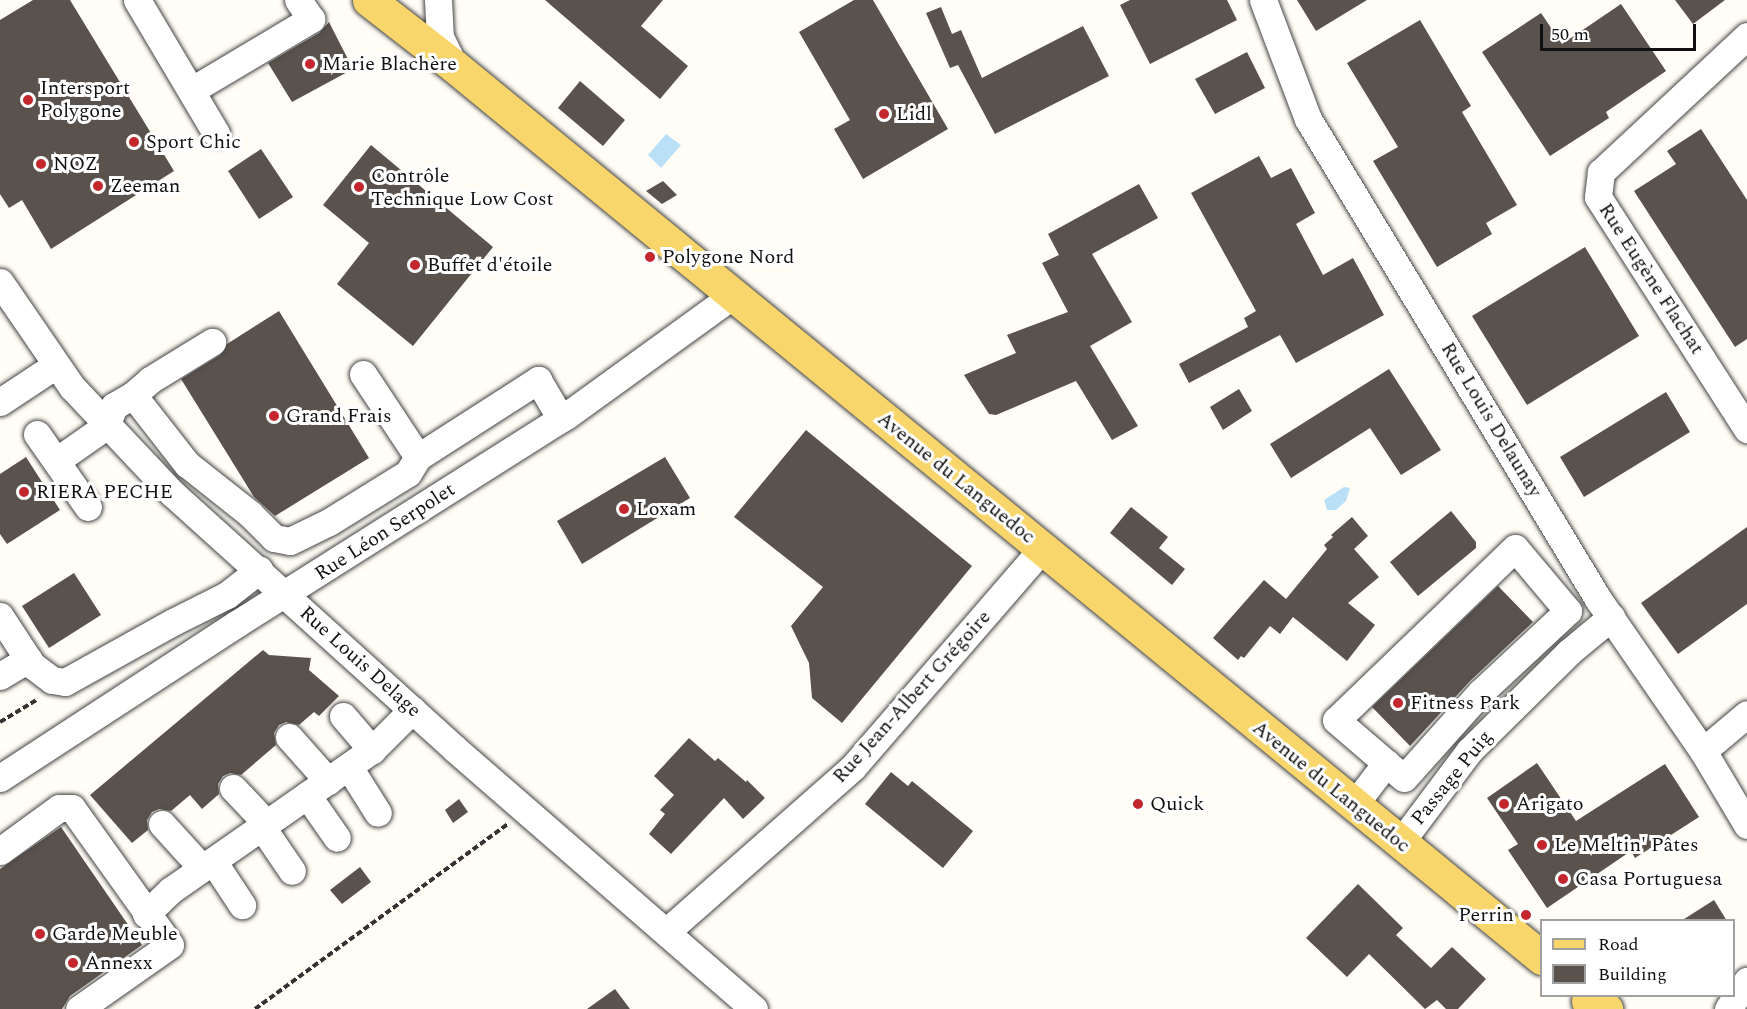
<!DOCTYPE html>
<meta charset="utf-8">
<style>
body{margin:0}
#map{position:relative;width:1747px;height:1009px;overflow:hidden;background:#fffdf5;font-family:Spectral,serif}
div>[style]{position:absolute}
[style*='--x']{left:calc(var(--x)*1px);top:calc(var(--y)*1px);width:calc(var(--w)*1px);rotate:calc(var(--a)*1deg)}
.water>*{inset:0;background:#b9e0f7}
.building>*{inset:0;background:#5a524d}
.path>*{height:4px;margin-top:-2px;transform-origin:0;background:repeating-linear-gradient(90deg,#333 0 6px,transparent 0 9px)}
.roads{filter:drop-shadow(0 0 2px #444) drop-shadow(0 0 2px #444)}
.minor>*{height:27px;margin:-13.5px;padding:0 13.5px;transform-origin:13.5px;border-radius:13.5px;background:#fff}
.major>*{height:33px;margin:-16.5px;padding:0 16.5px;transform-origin:16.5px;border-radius:16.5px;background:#f9d66b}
.dots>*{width:16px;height:16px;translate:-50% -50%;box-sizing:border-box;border:3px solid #fff;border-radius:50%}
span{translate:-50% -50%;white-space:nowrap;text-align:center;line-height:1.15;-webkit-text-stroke:6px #fff;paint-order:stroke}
.poi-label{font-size:20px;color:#111}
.left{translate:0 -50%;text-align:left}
.right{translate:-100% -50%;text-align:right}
.street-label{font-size:20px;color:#111}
.legend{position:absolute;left:1540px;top:919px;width:195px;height:78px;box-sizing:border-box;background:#fff;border:2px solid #a0a0a0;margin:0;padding:8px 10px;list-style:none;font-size:18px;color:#111}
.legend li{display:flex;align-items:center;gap:12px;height:30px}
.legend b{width:30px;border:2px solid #a0a0a0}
.scale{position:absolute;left:1540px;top:24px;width:156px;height:27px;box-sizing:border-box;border:3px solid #111;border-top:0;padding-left:8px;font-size:18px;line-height:21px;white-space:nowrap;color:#111;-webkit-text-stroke:4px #fff;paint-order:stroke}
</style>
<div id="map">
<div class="water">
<div style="clip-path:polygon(666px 134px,681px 145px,661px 168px,648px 155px)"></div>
<div style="clip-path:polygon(1344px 487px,1350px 488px,1346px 501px,1336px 510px,1327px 510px,1324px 500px)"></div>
</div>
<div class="building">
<div style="clip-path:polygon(33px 0,70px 0,174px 171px,51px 249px,22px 200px,9px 208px,0 194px,0 20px)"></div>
<div style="clip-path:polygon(545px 0,663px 0,641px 26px,688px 66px,660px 99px)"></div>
<div style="clip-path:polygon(854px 0,873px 0,948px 129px,863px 179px,834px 129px,850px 120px,799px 32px)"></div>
<div style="clip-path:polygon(1130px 0,1227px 0,1237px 20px,1150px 64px,1120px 5px)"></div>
<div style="clip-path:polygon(1297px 0,1367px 0,1316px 31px)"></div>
<div style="clip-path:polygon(1675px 0,1725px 0,1693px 24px)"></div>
<div style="clip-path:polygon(1621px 4px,1666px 71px,1606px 112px,1609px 118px,1550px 156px,1482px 52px,1541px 13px,1562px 44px)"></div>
<div style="clip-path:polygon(941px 7px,952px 34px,961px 30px,982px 78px,1083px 26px,1109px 76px,995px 134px,958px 65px,950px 68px,926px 13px)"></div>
<div style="clip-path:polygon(1420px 20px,1471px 106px,1462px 112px,1517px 205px,1486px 223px,1492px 234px,1437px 267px,1373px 161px,1398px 147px,1347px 63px)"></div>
<div style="clip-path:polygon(329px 22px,353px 69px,292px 102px,268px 63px,319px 33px)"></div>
<div style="clip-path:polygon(1247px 52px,1265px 88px,1215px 114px,1195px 79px)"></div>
<div style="clip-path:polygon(580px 81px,625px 120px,603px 146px,558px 108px)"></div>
<div style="clip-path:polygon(1701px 129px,1747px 200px,1747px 339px,1735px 347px,1634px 191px,1676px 164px,1667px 151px)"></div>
<div style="clip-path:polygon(371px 145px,493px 247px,413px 346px,337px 284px,369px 243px,323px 205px)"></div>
<div style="clip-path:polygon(261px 149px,293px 197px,259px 219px,228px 171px)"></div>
<div style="clip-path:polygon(1259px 156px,1271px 178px,1291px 168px,1315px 213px,1296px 224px,1323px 275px,1353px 258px,1384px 315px,1296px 363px,1280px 335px,1189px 383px,1179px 364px,1248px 327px,1244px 318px,1256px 311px,1191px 193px)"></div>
<div style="clip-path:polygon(663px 181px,677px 195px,662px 204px,646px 191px)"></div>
<div style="clip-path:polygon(1139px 184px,1158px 218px,1092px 254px,1132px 322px,1090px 346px,1138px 426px,1112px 440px,1076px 381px,996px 415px,989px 414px,964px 375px,1016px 353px,1007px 335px,1068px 312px,1042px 263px,1059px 255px,1048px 234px)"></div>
<div style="clip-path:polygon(1585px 247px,1639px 336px,1527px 405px,1472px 316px)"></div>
<div style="clip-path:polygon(279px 311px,369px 458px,275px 516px,254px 497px,181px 379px,220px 355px,227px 344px)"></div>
<div style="clip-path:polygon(1389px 369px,1441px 450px,1401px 475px,1370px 428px,1291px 478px,1270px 444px)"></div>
<div style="clip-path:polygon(1239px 389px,1252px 411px,1223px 430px,1210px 407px)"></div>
<div style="clip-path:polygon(1666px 392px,1690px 432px,1584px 497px,1560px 457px)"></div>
<div style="clip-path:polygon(806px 430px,972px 566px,842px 723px,812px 698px,809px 663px,791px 626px,823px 587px,734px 517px)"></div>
<div style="clip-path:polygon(26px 457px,60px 510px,7px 544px,0 534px,0 474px)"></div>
<div style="clip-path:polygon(665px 457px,690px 498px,582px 564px,557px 521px)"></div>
<div style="clip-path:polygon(1131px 507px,1168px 537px,1159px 548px,1185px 569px,1172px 585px,1110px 533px)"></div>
<div style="clip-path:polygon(1451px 511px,1476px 542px,1476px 548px,1418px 596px,1390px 562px)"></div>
<div style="clip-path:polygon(1352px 517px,1368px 536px,1354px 549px,1379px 577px,1348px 603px,1375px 625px,1347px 661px,1293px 617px,1280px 634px,1270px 626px,1244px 658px,1241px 656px,1238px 660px,1213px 638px,1264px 580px,1286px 599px,1327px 549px,1324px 545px,1333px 537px,1331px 535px)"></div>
<div style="clip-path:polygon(1747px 527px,1747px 604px,1678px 654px,1641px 603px)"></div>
<div style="clip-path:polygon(74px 573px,101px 615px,49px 648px,22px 606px)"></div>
<div style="clip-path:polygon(1498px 586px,1533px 622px,1470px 681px,1410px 746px,1372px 707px)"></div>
<div style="clip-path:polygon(263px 650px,269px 655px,311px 658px,309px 670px,339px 696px,319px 716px,314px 712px,299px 725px,286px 722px,279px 725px,274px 733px,276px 745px,241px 775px,230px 773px,223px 776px,218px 784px,219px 794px,202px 809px,190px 795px,171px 811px,159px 809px,152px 812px,147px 820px,148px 830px,132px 843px,90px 795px)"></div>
<div style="clip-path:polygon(689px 738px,715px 761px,718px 758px,746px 782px,747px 780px,765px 798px,743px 819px,724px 798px,671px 854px,649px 834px,665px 814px,660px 810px,674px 795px,654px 776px)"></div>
<div style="clip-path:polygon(1537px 763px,1576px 821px,1665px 764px,1699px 817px,1635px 858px,1631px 851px,1547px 908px,1508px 850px,1518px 844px,1487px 798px)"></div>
<div style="clip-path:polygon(891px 772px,908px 786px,912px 781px,973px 831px,943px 868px,865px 804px)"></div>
<div style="clip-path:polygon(459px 799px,468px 812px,453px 823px,445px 810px)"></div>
<div style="clip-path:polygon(61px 827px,142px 945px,70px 996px,62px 1009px,0 1009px,0 869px)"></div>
<div style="clip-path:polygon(360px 867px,371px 882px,342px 904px,330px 890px)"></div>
<div style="clip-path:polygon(1358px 884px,1403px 928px,1396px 935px,1431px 968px,1452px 947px,1486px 979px,1458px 1009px,1446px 1009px,1437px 1000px,1425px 1009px,1369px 954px,1347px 977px,1306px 938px)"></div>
<div style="clip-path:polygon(1714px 900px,1727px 921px,1681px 921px)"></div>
<div style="clip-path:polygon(615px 989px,630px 1009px,587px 1009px)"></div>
</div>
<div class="path">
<div style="--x:0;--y:722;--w:44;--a:-31.2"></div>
<div style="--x:255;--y:1009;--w:313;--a:-36.2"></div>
</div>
<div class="roads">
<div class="minor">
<div style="--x:137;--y:0;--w:155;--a:59.3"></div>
<div style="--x:438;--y:0;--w:37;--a:87"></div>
<div style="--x:440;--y:37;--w:32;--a:64"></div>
<div style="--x:1263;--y:0;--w:127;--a:69.3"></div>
<div style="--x:1308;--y:119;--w:561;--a:58.86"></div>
<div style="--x:1598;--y:599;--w:185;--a:55.4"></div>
<div style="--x:1703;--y:751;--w:86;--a:59.3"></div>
<div style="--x:1747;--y:36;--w:200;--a:137"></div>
<div style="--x:1601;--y:172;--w:25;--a:97"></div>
<div style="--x:1598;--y:197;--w:276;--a:57.3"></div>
<div style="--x:192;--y:90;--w:139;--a:-30.8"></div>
<div style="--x:311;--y:19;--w:23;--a:-124"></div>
<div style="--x:0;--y:282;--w:127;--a:55.6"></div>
<div style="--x:72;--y:387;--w:147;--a:46.7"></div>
<div style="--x:173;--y:494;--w:380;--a:42.1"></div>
<div style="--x:455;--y:749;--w:396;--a:41"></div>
<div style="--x:363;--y:374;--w:100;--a:56.5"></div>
<div style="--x:418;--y:457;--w:143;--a:-32.7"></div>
<div style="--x:538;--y:380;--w:45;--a:59.5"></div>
<div style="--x:133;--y:395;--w:88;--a:52"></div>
<div style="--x:187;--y:464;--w:80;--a:38.4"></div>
<div style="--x:250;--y:514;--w:34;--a:45"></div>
<div style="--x:274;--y:538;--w:16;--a:11"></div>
<div style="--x:290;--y:541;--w:43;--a:-26"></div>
<div style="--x:329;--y:522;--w:93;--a:-31.8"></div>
<div style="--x:408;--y:473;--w:19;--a:-58"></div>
<div style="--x:0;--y:402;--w:67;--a:-33.5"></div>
<div style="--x:37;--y:434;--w:89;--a:55.1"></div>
<div style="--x:56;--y:461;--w:61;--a:-35"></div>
<div style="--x:106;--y:426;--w:22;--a:-68"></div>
<div style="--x:114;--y:406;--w:22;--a:-30"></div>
<div style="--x:133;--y:395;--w:23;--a:-41"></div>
<div style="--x:150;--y:380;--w:73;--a:-31.5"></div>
<div style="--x:0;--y:616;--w:59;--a:56.9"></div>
<div style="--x:32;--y:665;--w:25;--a:37"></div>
<div style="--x:52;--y:680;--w:13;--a:9"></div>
<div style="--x:65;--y:682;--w:124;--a:-29.1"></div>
<div style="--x:173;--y:622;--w:60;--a:-26.6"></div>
<div style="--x:227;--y:595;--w:41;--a:-38"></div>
<div style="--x:0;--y:676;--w:33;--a:-31"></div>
<div style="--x:343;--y:716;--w:45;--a:49.5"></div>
<div style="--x:289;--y:737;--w:59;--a:48.4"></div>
<div style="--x:1703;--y:751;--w:57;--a:-40.1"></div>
<div style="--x:349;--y:767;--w:54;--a:57.8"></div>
<div style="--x:0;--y:778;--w:284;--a:-33.1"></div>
<div style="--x:238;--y:623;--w:388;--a:-32.3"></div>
<div style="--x:566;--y:416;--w:206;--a:-35.9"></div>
<div style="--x:233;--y:788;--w:50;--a:46.6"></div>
<div style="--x:307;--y:795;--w:52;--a:55.1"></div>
<div style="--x:1354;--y:805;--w:53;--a:-52.7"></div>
<div style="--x:1386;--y:763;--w:23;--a:40"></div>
<div style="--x:1404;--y:778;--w:115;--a:-48.2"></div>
<div style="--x:1481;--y:692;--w:119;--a:-43"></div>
<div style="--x:1568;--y:611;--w:82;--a:-130.1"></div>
<div style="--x:1515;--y:548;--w:248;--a:136.1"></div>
<div style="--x:1336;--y:720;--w:66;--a:40.7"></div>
<div style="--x:162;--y:824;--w:59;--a:47.7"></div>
<div style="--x:262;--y:827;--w:53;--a:55.7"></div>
<div style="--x:1400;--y:843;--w:115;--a:-53.1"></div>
<div style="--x:1469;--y:751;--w:141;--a:-44.7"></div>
<div style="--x:1569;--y:652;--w:55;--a:-39.8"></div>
<div style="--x:0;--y:851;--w:73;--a:-36.1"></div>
<div style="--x:59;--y:808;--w:13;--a:0"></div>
<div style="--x:72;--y:808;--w:168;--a:54.4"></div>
<div style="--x:170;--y:945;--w:111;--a:144.9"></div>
<div style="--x:213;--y:861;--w:53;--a:56.6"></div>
<div style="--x:146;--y:914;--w:35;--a:-44"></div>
<div style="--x:171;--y:890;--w:245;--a:-34.9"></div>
<div style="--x:372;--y:750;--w:57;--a:-45"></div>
<div style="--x:666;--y:932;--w:249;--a:-41.4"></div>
<div style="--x:853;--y:767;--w:289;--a:-49.1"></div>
<div style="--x:1728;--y:1009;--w:34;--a:-56"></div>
</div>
<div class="major">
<div style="--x:369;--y:0;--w:108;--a:37.8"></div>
<div style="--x:454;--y:66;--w:1407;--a:39.35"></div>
<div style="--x:1588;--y:1001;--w:20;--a:24"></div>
</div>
</div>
<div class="dots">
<div style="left:310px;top:64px;background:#c4262e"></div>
<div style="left:28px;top:100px;background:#c4262e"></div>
<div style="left:884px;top:114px;background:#c4262e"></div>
<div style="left:134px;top:142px;background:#c4262e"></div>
<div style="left:41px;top:164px;background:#c4262e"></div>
<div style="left:98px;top:186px;background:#c4262e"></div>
<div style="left:359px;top:187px;background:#c4262e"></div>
<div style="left:650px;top:257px;background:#c4262e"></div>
<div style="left:415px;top:265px;background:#c4262e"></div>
<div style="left:274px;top:416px;background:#c4262e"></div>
<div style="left:24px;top:492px;background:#c4262e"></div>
<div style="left:624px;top:509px;background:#c4262e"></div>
<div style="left:1398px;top:703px;background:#c4262e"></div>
<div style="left:1138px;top:804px;background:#c4262e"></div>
<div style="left:1504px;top:804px;background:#c4262e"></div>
<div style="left:1542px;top:845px;background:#c4262e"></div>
<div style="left:1563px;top:879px;background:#c4262e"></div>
<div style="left:1526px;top:915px;background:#c4262e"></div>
<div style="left:40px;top:934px;background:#c4262e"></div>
<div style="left:73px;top:963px;background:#c4262e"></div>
</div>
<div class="poi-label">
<span class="left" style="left:322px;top:64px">Marie Blachère</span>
<span class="left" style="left:40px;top:100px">Intersport<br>Polygone</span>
<span class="left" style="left:896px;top:114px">Lidl</span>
<span class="left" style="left:146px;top:142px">Sport Chic</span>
<span class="left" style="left:53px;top:164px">NOZ</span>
<span class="left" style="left:371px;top:188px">Contrôle<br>Technique Low Cost</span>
<span class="left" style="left:110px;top:186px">Zeeman</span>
<span class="left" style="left:662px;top:257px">Polygone Nord</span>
<span class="left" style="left:427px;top:265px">Buffet d'étoile</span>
<span class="left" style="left:286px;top:416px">Grand Frais</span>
<span class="left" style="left:36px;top:492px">RIERA PECHE</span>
<span class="left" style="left:636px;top:509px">Loxam</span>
<span class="left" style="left:1410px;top:703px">Fitness Park</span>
<span class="left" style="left:1150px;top:804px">Quick</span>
<span class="left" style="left:1516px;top:804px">Arigato</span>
<span class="left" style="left:1554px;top:845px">Le Meltin' Pâtes</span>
<span class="left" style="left:1575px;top:879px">Casa Portuguesa</span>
<span class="right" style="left:1514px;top:915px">Perrin</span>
<span class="left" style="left:52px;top:934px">Garde Meuble</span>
<span class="left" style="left:85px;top:963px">Annexx</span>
</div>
<div class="street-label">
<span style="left:1651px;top:279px;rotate:57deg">Rue Eugène Flachat</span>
<span style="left:1491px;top:420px;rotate:59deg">Rue Louis Delaunay</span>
<span style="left:956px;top:478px;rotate:39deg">Avenue du Languedoc</span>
<span style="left:385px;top:532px;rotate:-33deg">Rue Léon Serpolet</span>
<span style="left:360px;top:662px;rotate:42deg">Rue Louis Delage</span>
<span style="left:912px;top:697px;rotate:-48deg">Rue Jean-Albert Grégoire</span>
<span style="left:1452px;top:778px;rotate:-51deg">Passage Puig</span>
<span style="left:1331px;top:787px;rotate:39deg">Avenue du Languedoc</span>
</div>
<ul class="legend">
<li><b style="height:8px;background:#f9d66b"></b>Road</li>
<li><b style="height:16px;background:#5a524d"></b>Building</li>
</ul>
<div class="scale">50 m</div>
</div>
